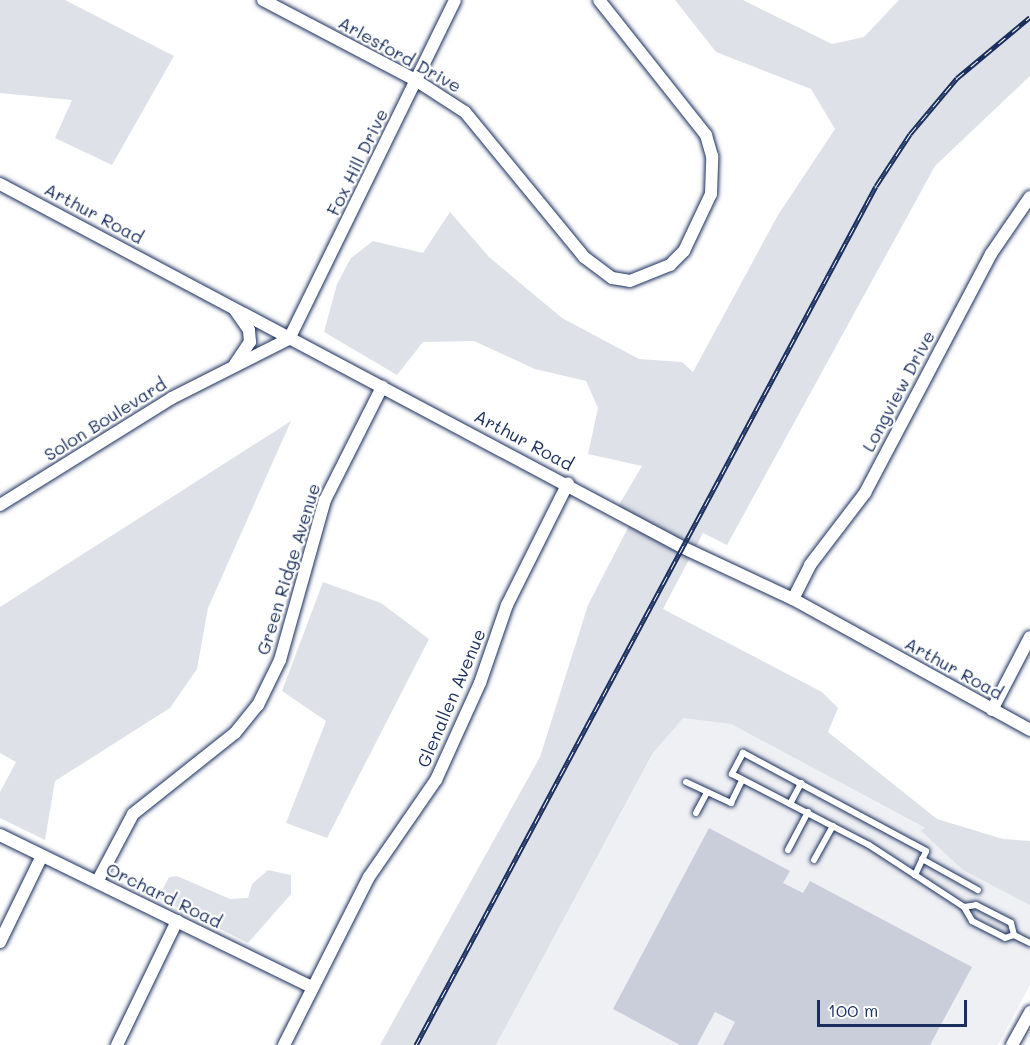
<!DOCTYPE html>
<style>
body{margin:0}
#map{position:relative;width:1030px;height:1045px;overflow:hidden;background:#fff;font-family:Mali,sans-serif}
div>[style]{position:absolute}
[style*='--x']{left:calc(var(--x)*1px);top:calc(var(--y)*1px);width:calc(var(--w)*1px);rotate:calc(var(--a)*1deg)}
.built>*{inset:0;background:#eff0f4}
.green>*{inset:0;background:#dee1e7}
.building>*{inset:0;background:#caceda}
.roads{filter:drop-shadow(0 0 2px #1b2f5e) drop-shadow(0 0 2px #1b2f5e)}
.lane>*{height:6px;margin:-3px;padding:0 3px;transform-origin:3px;border-radius:3px;background:#fff}
.street>*{height:12px;margin:-6px;padding:0 6px;transform-origin:6px;border-radius:6px;background:#fff}
.rail>*{height:5px;margin-top:-2.5px;transform-origin:0;background:repeating-linear-gradient(90deg,#fff 0 9px,#1b2f5e 0 18px);box-sizing:border-box;border-block:2px solid #1b2f5e}
span{translate:-50% -50%;white-space:nowrap;text-align:center;line-height:1.15;-webkit-text-stroke:4.5px #fff;paint-order:stroke}
.street-label{font-size:18px;color:#1b2f5e}
.scale{position:absolute;left:817px;top:1000px;width:150px;height:27px;box-sizing:border-box;border:3px solid #1b2f5e;border-top:0;padding-left:8px;font-size:18px;line-height:21px;white-space:nowrap;color:#1b2f5e;-webkit-text-stroke:4px #fff;paint-order:stroke}
</style>
<div id="map">
<div class="built">
<div style="clip-path:polygon(683px 698px,1030px 885px,1030px 985px,998px 1045px,496px 1045px)"></div>
</div>
<div class="green">
<div style="clip-path:polygon(0 0,65px 0,174px 56px,112px 165px,55px 138px,72px 100px,0 93px)"></div>
<div style="clip-path:polygon(675px 0,743px 0,832px 44px,864px 37px,899px 0,1030px 0,1030px 76px,935px 166px,727px 545px,703px 533px,663px 609px,822px 692px,838px 708px,828px 732px,937px 819px,1003px 839px,1030px 841px,1030px 905px,963px 870px,921px 831px,925px 828px,731px 724px,683px 718px,653px 753px,496px 1045px,380px 1045px,540px 757px,588px 605px,632px 520px,616px 510px,642px 466px,588px 454px,598px 408px,586px 381px,535px 369px,474px 341px,423px 342px,397px 375px,324px 332px,337px 284px,351px 258px,373px 241px,423px 253px,450px 212px,489px 257px,562px 318px,639px 359px,682px 362px,693px 372px,778px 215px,835px 129px,811px 89px,716px 52px)"></div>
<div style="clip-path:polygon(291px 421px,208px 608px,197px 669px,170px 708px,55px 781px,45px 840px,0 818px,0 792px,16px 762px,0 753px,0 607px)"></div>
<div style="clip-path:polygon(323px 582px,381px 603px,429px 639px,327px 838px,286px 823px,326px 721px,282px 691px)"></div>
<div style="clip-path:polygon(268px 870px,291px 875px,291px 894px,248px 943px,158px 898px,169px 877px,177px 876px,230px 899px,248px 898px,252px 884px)"></div>
</div>
<div class="building">
<div style="clip-path:polygon(709px 828px,790px 871px,783px 883px,803px 893px,810px 881px,972px 967px,930px 1045px,723px 1045px,735px 1022px,715px 1012px,697px 1045px,680px 1045px,613px 1009px)"></div>
</div>
<div class="roads">
<div class="lane">
<div style="--x:686;--y:782;--w:50;--a:25"></div>
<div style="--x:731;--y:803;--w:25;--a:-64"></div>
<div style="--x:790;--y:804;--w:24;--a:-62"></div>
<div style="--x:696;--y:813;--w:24;--a:-62"></div>
<div style="--x:788;--y:850;--w:43;--a:-62.2"></div>
<div style="--x:922;--y:859;--w:64;--a:29"></div>
<div style="--x:814;--y:860;--w:39;--a:-61"></div>
<div style="--x:915;--y:875;--w:26;--a:-65"></div>
<div style="--x:926;--y:851;--w:208;--a:-151.8"></div>
<div style="--x:743;--y:753;--w:24;--a:118"></div>
<div style="--x:732;--y:774;--w:154;--a:27.4"></div>
<div style="--x:869;--y:845;--w:55;--a:33.1"></div>
<div style="--x:915;--y:875;--w:59;--a:33.1"></div>
<div style="--x:964;--y:907;--w:16;--a:60"></div>
<div style="--x:972;--y:921;--w:37;--a:27"></div>
<div style="--x:1005;--y:938;--w:9;--a:-18"></div>
<div style="--x:964;--y:907;--w:12;--a:-9"></div>
<div style="--x:976;--y:905;--w:39;--a:27"></div>
<div style="--x:1011;--y:923;--w:12;--a:76"></div>
<div style="--x:1014;--y:935;--w:18;--a:27"></div>
</div>
<div class="street">
<div style="--x:263;--y:0;--w:174;--a:27.7"></div>
<div style="--x:417;--y:81;--w:57;--a:32.9"></div>
<div style="--x:465;--y:112;--w:188;--a:50.6"></div>
<div style="--x:584;--y:257;--w:35;--a:37"></div>
<div style="--x:612;--y:278;--w:18;--a:9"></div>
<div style="--x:630;--y:281;--w:43;--a:-21.8"></div>
<div style="--x:670;--y:265;--w:20;--a:-45"></div>
<div style="--x:684;--y:251;--w:63;--a:-64.7"></div>
<div style="--x:711;--y:194;--w:38;--a:-88"></div>
<div style="--x:712;--y:156;--w:22;--a:-106"></div>
<div style="--x:706;--y:135;--w:172;--a:-128.4"></div>
<div style="--x:0;--y:184;--w:775;--a:28.02"></div>
<div style="--x:684;--y:548;--w:120;--a:25.1"></div>
<div style="--x:793;--y:599;--w:271;--a:28.9"></div>
<div style="--x:289;--y:339;--w:377;--a:-63.9"></div>
<div style="--x:235;--y:364;--w:27;--a:-56"></div>
<div style="--x:250;--y:342;--w:12;--a:-95"></div>
<div style="--x:249;--y:330;--w:24;--a:-125"></div>
<div style="--x:0;--y:505;--w:203;--a:-31.9"></div>
<div style="--x:172;--y:398;--w:131;--a:-26.8"></div>
<div style="--x:793;--y:599;--w:38;--a:-63"></div>
<div style="--x:810;--y:565;--w:91;--a:-52.6"></div>
<div style="--x:865;--y:493;--w:270;--a:-62.2"></div>
<div style="--x:991;--y:254;--w:69;--a:-55.6"></div>
<div style="--x:992;--y:710;--w:82;--a:-62.5"></div>
<div style="--x:0;--y:835;--w:347;--a:26"></div>
<div style="--x:97;--y:882;--w:77;--a:-62.1"></div>
<div style="--x:133;--y:814;--w:130;--a:-38.5"></div>
<div style="--x:235;--y:733;--w:36;--a:-51"></div>
<div style="--x:258;--y:705;--w:50;--a:-63.9"></div>
<div style="--x:280;--y:660;--w:166;--a:-74.3"></div>
<div style="--x:325;--y:500;--w:127;--a:-63.2"></div>
<div style="--x:0;--y:942;--w:96;--a:-64"></div>
<div style="--x:117;--y:1045;--w:138;--a:-64.2"></div>
<div style="--x:284;--y:1045;--w:188;--a:-63.2"></div>
<div style="--x:369;--y:877;--w:118;--a:-55.4"></div>
<div style="--x:436;--y:780;--w:107;--a:-65.6"></div>
<div style="--x:480;--y:683;--w:83;--a:-70.9"></div>
<div style="--x:507;--y:605;--w:136;--a:-63.4"></div>
<div style="--x:1012;--y:1045;--w:38;--a:-61"></div>
</div>
</div>
<div class="rail">
<div style="--x:416;--y:1045;--w:974;--a:-61.83"></div>
<div style="--x:876;--y:186;--w:62;--a:-56.8"></div>
<div style="--x:910;--y:134;--w:73;--a:-50"></div>
<div style="--x:957;--y:78;--w:95;--a:-39.9"></div>
</div>
<div class="street-label">
<span style="left:400px;top:54px;rotate:29deg">Arlesford Drive</span>
<span style="left:357px;top:162px;rotate:-64deg">Fox Hill Drive</span>
<span style="left:94px;top:213px;rotate:28deg">Arthur Road</span>
<span style="left:898px;top:391px;rotate:-62deg">Longview Drive</span>
<span style="left:105px;top:419px;rotate:-32deg">Solon Boulevard</span>
<span style="left:524px;top:440px;rotate:28deg">Arthur Road</span>
<span style="left:288px;top:569px;rotate:-73deg">Green Ridge Avenue</span>
<span style="left:954px;top:668px;rotate:29deg">Arthur Road</span>
<span style="left:451px;top:698px;rotate:-67deg">Glenallen Avenue</span>
<span style="left:164px;top:895px;rotate:26deg">Orchard Road</span>
</div>
<div class="scale">100 m</div>
</div>
